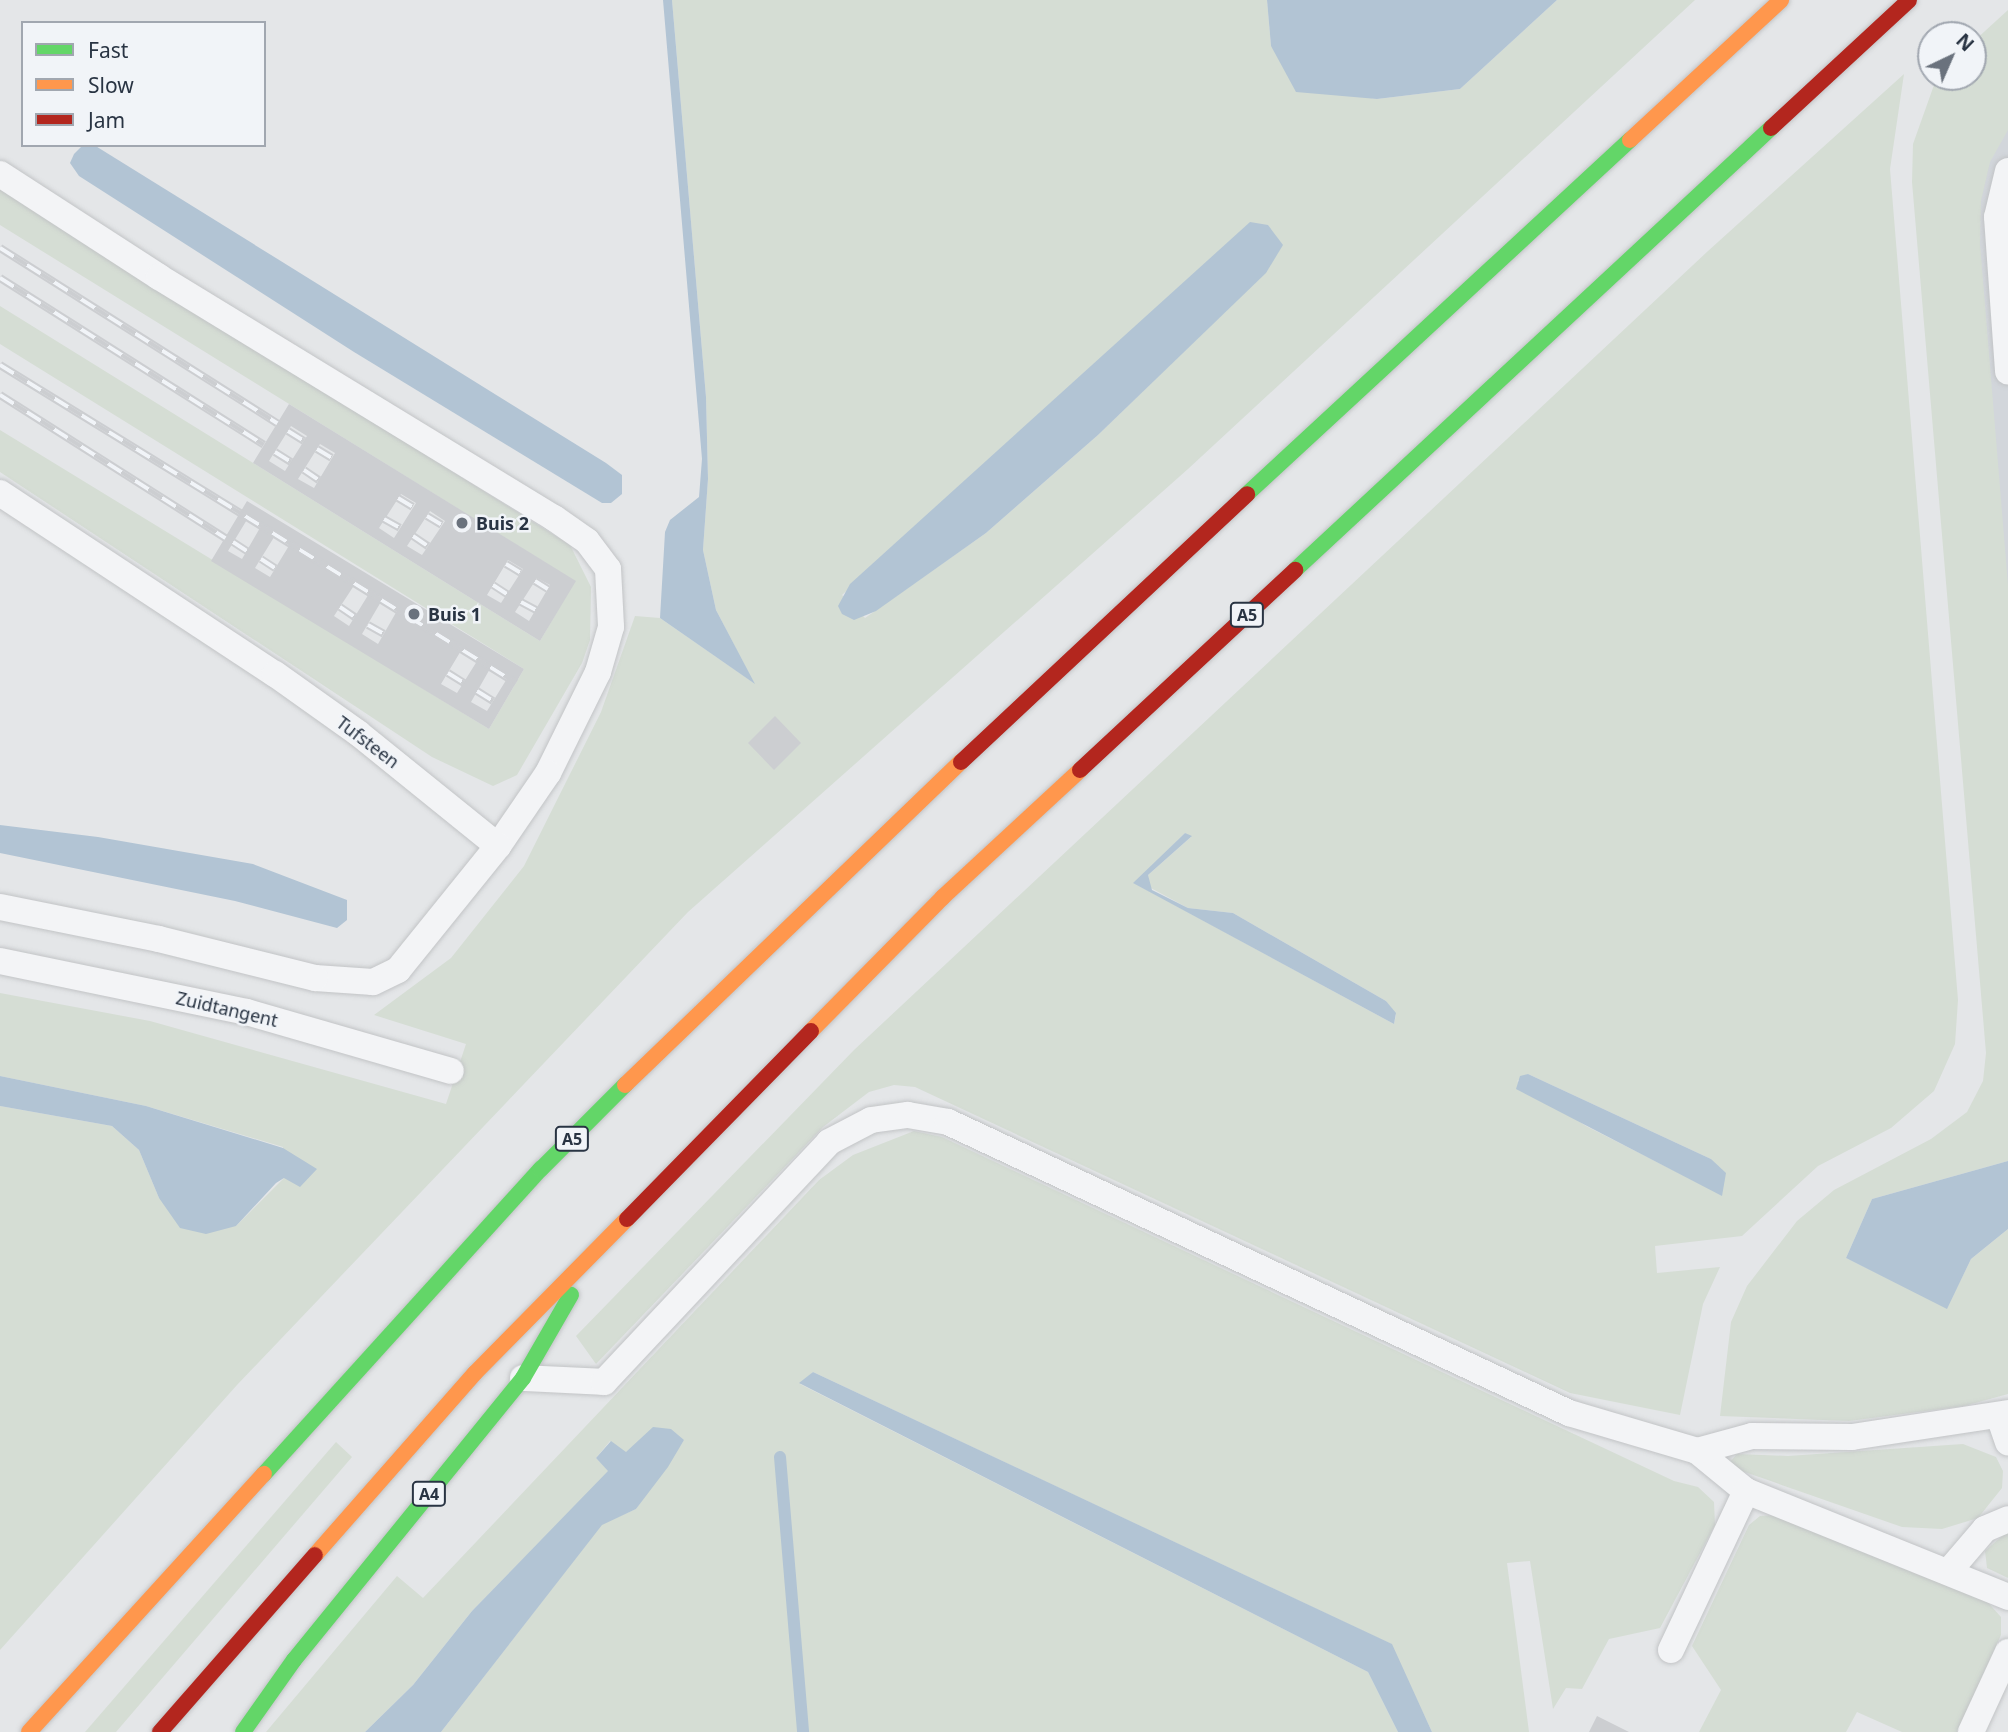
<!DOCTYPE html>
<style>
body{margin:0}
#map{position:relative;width:2008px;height:1732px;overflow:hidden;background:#e4e6e8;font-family:"Noto Sans",sans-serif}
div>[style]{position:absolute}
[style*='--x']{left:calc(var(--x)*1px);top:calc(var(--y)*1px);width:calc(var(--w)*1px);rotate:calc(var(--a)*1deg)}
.built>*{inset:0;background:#d2d6db}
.green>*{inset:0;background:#d5ddd4}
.water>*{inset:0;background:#b2c4d4}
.stream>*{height:12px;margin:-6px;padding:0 6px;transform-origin:6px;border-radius:6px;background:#b2c4d4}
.building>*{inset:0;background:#ccced1}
.roads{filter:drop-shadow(0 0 2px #c2c4c6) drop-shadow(0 0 2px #c2c4c6)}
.lane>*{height:26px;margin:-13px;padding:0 13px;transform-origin:13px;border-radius:13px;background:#f3f4f6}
.fast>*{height:16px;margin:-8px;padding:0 8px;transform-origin:8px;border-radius:8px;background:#63d668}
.slow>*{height:16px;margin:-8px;padding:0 8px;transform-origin:8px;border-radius:8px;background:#ff974d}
.jam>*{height:16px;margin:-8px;padding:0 8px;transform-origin:8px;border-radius:8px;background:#b3261e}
.rail>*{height:8px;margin-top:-4px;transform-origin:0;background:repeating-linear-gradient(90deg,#f1f4f8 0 16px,#ccced1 0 32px);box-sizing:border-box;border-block:2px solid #ccced1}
.dots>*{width:19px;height:19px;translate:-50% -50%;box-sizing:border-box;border:4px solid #f1f4f8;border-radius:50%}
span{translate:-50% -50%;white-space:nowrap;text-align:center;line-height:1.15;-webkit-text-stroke:5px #f1f4f8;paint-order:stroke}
.shield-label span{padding:2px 5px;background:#f1f4f8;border:2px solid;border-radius:5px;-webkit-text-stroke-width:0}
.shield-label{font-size:16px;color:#293443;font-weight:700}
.poi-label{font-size:18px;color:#293443;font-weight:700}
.left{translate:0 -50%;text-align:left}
.street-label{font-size:18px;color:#293443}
.legend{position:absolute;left:21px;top:21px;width:245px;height:126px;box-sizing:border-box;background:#f1f4f8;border:2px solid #a1a7b0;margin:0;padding:9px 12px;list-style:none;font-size:21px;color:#293443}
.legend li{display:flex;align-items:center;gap:14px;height:35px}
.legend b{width:35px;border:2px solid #a1a7b0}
.north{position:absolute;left:1917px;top:21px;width:70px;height:70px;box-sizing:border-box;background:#f1f4f8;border:2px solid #a1a7b0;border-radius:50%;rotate:44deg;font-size:19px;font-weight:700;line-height:28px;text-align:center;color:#293443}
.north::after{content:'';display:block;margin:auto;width:24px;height:32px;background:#6a727d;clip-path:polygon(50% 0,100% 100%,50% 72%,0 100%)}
</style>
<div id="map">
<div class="built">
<div style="clip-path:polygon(2008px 115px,2008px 660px,1965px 155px)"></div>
</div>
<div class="green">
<div style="clip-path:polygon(evenodd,672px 0,1267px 0,1271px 46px,1364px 97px,1377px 99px,1460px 89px,1557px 0,1695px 0,1188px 469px,688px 912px,237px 1385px,0 1650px,0 1106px,112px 1126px,139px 1150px,159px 1198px,236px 1226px,284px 1178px,283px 1147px,146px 1106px,0 1076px,0 993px,150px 1021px,446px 1104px,466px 1044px,374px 1015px,451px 958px,524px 866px,601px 712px,635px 616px,660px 618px,754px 683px,716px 610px,703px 550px,708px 479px,706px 397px,672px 0,1266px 272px,1098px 435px,986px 533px,865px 618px,842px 595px,1037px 416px,1266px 272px)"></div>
<div style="clip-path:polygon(2008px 10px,2008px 130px,1990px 162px,1981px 201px,1980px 244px,2008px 585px,2008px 1161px,1872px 1199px,1846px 1258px,1947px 1308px,1971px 1259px,2008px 1229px,2008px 1394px,1964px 1406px,1849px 1421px,1720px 1416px,1731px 1322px,1747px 1286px,1797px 1221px,1834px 1190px,1931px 1139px,1967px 1112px,1983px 1081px,1986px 1053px,1912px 182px,1913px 144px,1934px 85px,1940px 77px,1973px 77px,1973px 42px)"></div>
<div style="clip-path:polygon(evenodd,1904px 74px,1890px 169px,1958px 1000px,1955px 1044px,1934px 1091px,1891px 1128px,1818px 1166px,1742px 1236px,1655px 1246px,1657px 1273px,1720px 1267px,1703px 1304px,1680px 1415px,1570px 1393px,915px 1087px,894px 1085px,869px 1092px,823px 1127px,596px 1364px,576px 1336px,854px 1050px,1708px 251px,1904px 74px,1185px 833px,1191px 837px,1148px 875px,1149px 887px,1188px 908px,1233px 913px,1386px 1001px,1396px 1015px,1394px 1024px,1134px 883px,1185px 833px,1904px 74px,1528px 1074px,1711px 1159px,1722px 1195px,1586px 1126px,1517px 1081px,1528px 1074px)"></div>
<div style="clip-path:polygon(0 189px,570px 545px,591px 587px,590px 640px,582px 663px,517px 775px,493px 786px,432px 757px,0 472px,0 430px,489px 729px,524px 669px,0 344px,0 306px,540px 641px,575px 581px,0 225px)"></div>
<div style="clip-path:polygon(914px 1131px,942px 1137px,1674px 1481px,1698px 1487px,1714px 1502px,1715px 1525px,1660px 1628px,1609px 1639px,1582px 1689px,1566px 1688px,1553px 1709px,1530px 1561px,1507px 1563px,1529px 1732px,1432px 1732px,1391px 1644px,813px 1372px,800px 1384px,1368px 1672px,1398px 1732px,441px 1732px,602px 1524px,636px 1509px,684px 1440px,626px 1453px,610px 1441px,596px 1458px,609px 1471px,472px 1611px,413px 1685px,365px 1732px,266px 1732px,397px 1576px,423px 1598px,819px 1180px,853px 1155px)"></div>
<div style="clip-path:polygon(336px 1442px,352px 1457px,116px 1732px,85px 1732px)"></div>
<div style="clip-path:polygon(1963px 1444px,1996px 1457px,2003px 1471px,2002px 1488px,1978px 1518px,1942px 1529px,1902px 1527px,1739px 1470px,1730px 1462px,1737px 1454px,1788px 1456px)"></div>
<div style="clip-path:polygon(1776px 1515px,1984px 1598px,2001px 1617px,2001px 1635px,1957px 1732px,1902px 1732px,1857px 1712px,1846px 1732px,1699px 1732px,1721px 1690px,1692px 1646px,1749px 1525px,1760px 1516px)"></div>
<div style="clip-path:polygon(2008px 1531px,2008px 1578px,1987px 1568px,1985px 1551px)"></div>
</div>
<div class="water">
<div style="clip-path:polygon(663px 0,672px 0,706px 397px,708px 479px,703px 550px,716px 610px,755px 684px,660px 618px,665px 532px,670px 520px,699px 497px,702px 459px)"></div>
<div style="clip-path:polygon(1267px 0,1557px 0,1460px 89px,1377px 99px,1296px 92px,1271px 46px)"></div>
<div style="clip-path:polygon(94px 145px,606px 463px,622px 475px,622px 494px,611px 503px,602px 503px,354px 352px,79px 176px,70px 163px,74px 154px,83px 145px)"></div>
<div style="clip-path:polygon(1250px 222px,1268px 225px,1283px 245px,1266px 273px,1098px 435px,986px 533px,876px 611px,854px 620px,842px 614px,838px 606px,850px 584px)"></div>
<div style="clip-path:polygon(0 825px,98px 837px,253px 864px,347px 900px,347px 920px,337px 928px,235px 901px,0 853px)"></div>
<div style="clip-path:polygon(1185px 833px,1192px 836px,1148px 875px,1152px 890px,1188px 908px,1233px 913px,1386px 1001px,1396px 1013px,1394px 1024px,1133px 883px)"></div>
<div style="clip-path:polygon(1528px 1074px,1711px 1159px,1726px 1173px,1722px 1196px,1516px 1089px,1520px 1076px)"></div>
<div style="clip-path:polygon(0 1076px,146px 1106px,283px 1148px,317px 1169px,300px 1187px,284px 1178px,276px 1183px,236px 1226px,206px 1234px,180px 1228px,159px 1198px,139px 1150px,112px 1126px,0 1106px)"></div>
<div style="clip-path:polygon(2008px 1161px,2008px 1229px,1971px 1259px,1947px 1309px,1846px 1258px,1872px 1199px)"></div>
<div style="clip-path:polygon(813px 1372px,1392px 1644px,1432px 1732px,1398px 1732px,1368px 1672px,799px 1383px)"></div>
<div style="clip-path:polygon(653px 1427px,671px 1429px,684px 1440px,668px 1467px,636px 1509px,602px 1525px,441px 1732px,365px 1732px,413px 1685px,472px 1611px,608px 1471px,596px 1458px,611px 1441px,626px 1452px)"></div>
</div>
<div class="stream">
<div style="--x:780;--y:1457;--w:276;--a:85.2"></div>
</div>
<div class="building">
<div style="clip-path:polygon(evenodd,289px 404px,576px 581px,540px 641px,253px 463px,289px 404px,291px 426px,307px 436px,285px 471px,269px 461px,291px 426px,289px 404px,320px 444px,335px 453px,314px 488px,298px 479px,320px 444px,289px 404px,401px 494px,416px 503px,394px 538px,379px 528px,401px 494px,289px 404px,430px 511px,445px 521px,422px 555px,407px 546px,430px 511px,289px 404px,508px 560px,523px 569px,501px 603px,487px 595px,508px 560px,289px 404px,537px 578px,550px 585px,529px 621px,515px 612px,537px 578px)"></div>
<div style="clip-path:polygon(evenodd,247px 501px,524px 669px,489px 729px,211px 561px,247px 501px,248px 518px,261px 526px,242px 559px,228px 551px,248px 518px,247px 501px,276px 534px,290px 544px,270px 577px,255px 568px,276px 534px,247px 501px,355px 584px,370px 592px,349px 626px,334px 616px,355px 584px,247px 501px,382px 600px,398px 609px,378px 644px,362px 634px,382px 600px,247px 501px,462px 649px,479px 658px,457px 693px,441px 684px,462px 649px,247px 501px,491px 667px,508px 677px,487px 711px,471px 702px,491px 667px)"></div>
<div style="clip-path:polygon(775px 716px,801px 743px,774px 770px,748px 743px)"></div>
<div style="clip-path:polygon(1597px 1716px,1629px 1732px,1589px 1732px)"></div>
</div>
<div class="roads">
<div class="lane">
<div style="--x:2008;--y:171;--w:47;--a:103.4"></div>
<div style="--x:1997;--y:217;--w:155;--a:85.9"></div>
<div style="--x:0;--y:174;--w:189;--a:32.9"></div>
<div style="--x:159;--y:277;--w:463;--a:31.4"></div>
<div style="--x:554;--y:518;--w:40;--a:34.9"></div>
<div style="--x:587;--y:541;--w:35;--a:53"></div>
<div style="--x:608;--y:569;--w:58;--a:87"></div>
<div style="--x:611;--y:627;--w:47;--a:106.1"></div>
<div style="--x:598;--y:672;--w:113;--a:116.3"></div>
<div style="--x:548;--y:773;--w:88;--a:124.4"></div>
<div style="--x:0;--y:493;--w:329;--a:33.4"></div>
<div style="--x:275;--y:674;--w:102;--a:35.4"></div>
<div style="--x:358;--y:733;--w:180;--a:38.9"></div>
<div style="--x:498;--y:846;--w:159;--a:128.9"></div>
<div style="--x:398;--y:970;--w:28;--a:154"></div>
<div style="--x:373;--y:982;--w:58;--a:-176.1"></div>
<div style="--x:315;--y:978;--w:161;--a:-166"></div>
<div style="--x:159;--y:939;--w:162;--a:-168.6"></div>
<div style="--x:0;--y:961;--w:252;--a:11.7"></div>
<div style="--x:247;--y:1012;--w:212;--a:16.1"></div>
<div style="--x:523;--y:1378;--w:81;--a:2.8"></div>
<div style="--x:604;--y:1382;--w:329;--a:-46.8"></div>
<div style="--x:829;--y:1142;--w:47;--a:-27.6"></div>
<div style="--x:871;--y:1120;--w:37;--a:-8"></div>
<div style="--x:908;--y:1115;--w:41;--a:9.9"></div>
<div style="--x:948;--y:1122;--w:686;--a:25.11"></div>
<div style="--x:1569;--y:1413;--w:134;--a:16.5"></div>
<div style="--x:1697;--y:1451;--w:63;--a:39.2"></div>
<div style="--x:1746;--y:1491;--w:283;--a:22"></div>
<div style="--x:1999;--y:1416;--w:28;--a:71"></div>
<div style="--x:1697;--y:1451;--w:57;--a:-15.3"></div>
<div style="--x:1752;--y:1436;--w:100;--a:0.6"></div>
<div style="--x:1852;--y:1437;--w:158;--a:-8.7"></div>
<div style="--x:1949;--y:1571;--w:55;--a:-49.4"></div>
<div style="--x:1985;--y:1529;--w:25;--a:-23"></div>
<div style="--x:1671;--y:1650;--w:176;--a:-64.7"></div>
<div style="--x:1971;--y:1732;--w:88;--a:-65.2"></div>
</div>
<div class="fast">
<div style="--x:1247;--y:494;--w:522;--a:-42.75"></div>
<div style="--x:1295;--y:570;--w:650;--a:-42.88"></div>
<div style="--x:264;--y:1474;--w:412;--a:-47.8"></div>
<div style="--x:541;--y:1169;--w:119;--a:-45"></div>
<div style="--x:243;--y:1732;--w:88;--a:-54.7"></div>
<div style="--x:294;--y:1660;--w:363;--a:-50.9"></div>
<div style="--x:523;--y:1378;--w:96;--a:-60"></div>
</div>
<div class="slow">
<div style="--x:1630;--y:140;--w:206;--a:-42.8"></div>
<div style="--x:811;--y:1031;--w:188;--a:-45.4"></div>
<div style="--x:943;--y:897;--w:187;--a:-42.8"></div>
<div style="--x:625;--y:1085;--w:466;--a:-43.9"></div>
<div style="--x:315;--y:1555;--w:242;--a:-48.7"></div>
<div style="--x:475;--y:1373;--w:216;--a:-45.4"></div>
<div style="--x:29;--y:1732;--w:349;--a:-47.7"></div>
</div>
<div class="jam">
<div style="--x:1771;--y:128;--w:188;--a:-42.8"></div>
<div style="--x:961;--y:762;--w:392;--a:-43.1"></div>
<div style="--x:1080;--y:770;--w:294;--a:-42.9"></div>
<div style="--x:627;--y:1219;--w:263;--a:-45.6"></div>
<div style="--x:160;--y:1732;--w:235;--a:-48.8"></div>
</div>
</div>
<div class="rail">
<div style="--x:0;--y:248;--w:328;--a:32.3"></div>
<div style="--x:0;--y:278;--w:312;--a:32.3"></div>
<div style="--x:0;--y:365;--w:606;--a:31.64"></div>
<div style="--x:0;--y:395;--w:267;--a:32.4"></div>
<div style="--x:288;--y:431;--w:19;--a:32"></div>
<div style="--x:317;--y:449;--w:17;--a:31"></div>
<div style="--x:275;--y:452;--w:19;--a:32"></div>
<div style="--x:304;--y:470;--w:18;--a:34"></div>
<div style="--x:398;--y:498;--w:17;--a:31"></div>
<div style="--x:427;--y:516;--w:17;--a:31"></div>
<div style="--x:384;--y:519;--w:18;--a:29"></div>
<div style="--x:413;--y:536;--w:18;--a:34"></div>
<div style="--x:233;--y:542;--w:17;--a:33"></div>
<div style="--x:261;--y:559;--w:17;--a:33"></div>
<div style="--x:506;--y:564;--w:17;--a:31"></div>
<div style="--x:535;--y:581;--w:15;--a:32"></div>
<div style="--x:493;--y:585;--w:17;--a:33"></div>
<div style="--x:521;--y:602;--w:17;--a:28"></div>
<div style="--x:340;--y:607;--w:18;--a:34"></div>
<div style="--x:368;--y:625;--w:18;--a:29"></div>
<div style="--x:448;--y:673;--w:19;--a:32"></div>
<div style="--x:477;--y:691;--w:19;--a:32"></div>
</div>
<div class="dots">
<div style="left:462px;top:523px;background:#6a727d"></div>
<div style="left:414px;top:614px;background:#6a727d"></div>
</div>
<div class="shield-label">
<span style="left:1247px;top:615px">A5</span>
<span style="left:572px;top:1139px">A5</span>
<span style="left:429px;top:1494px">A4</span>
</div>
<div class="poi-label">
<span class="left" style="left:476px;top:523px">Buis 2</span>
<span class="left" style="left:428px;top:614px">Buis 1</span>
</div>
<div class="street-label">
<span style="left:368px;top:742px;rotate:37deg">Tufsteen</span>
<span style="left:227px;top:1009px;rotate:13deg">Zuidtangent</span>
</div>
<ul class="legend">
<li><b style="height:9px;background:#63d668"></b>Fast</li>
<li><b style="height:9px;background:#ff974d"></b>Slow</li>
<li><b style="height:9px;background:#b3261e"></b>Jam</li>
</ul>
<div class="north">N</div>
</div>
